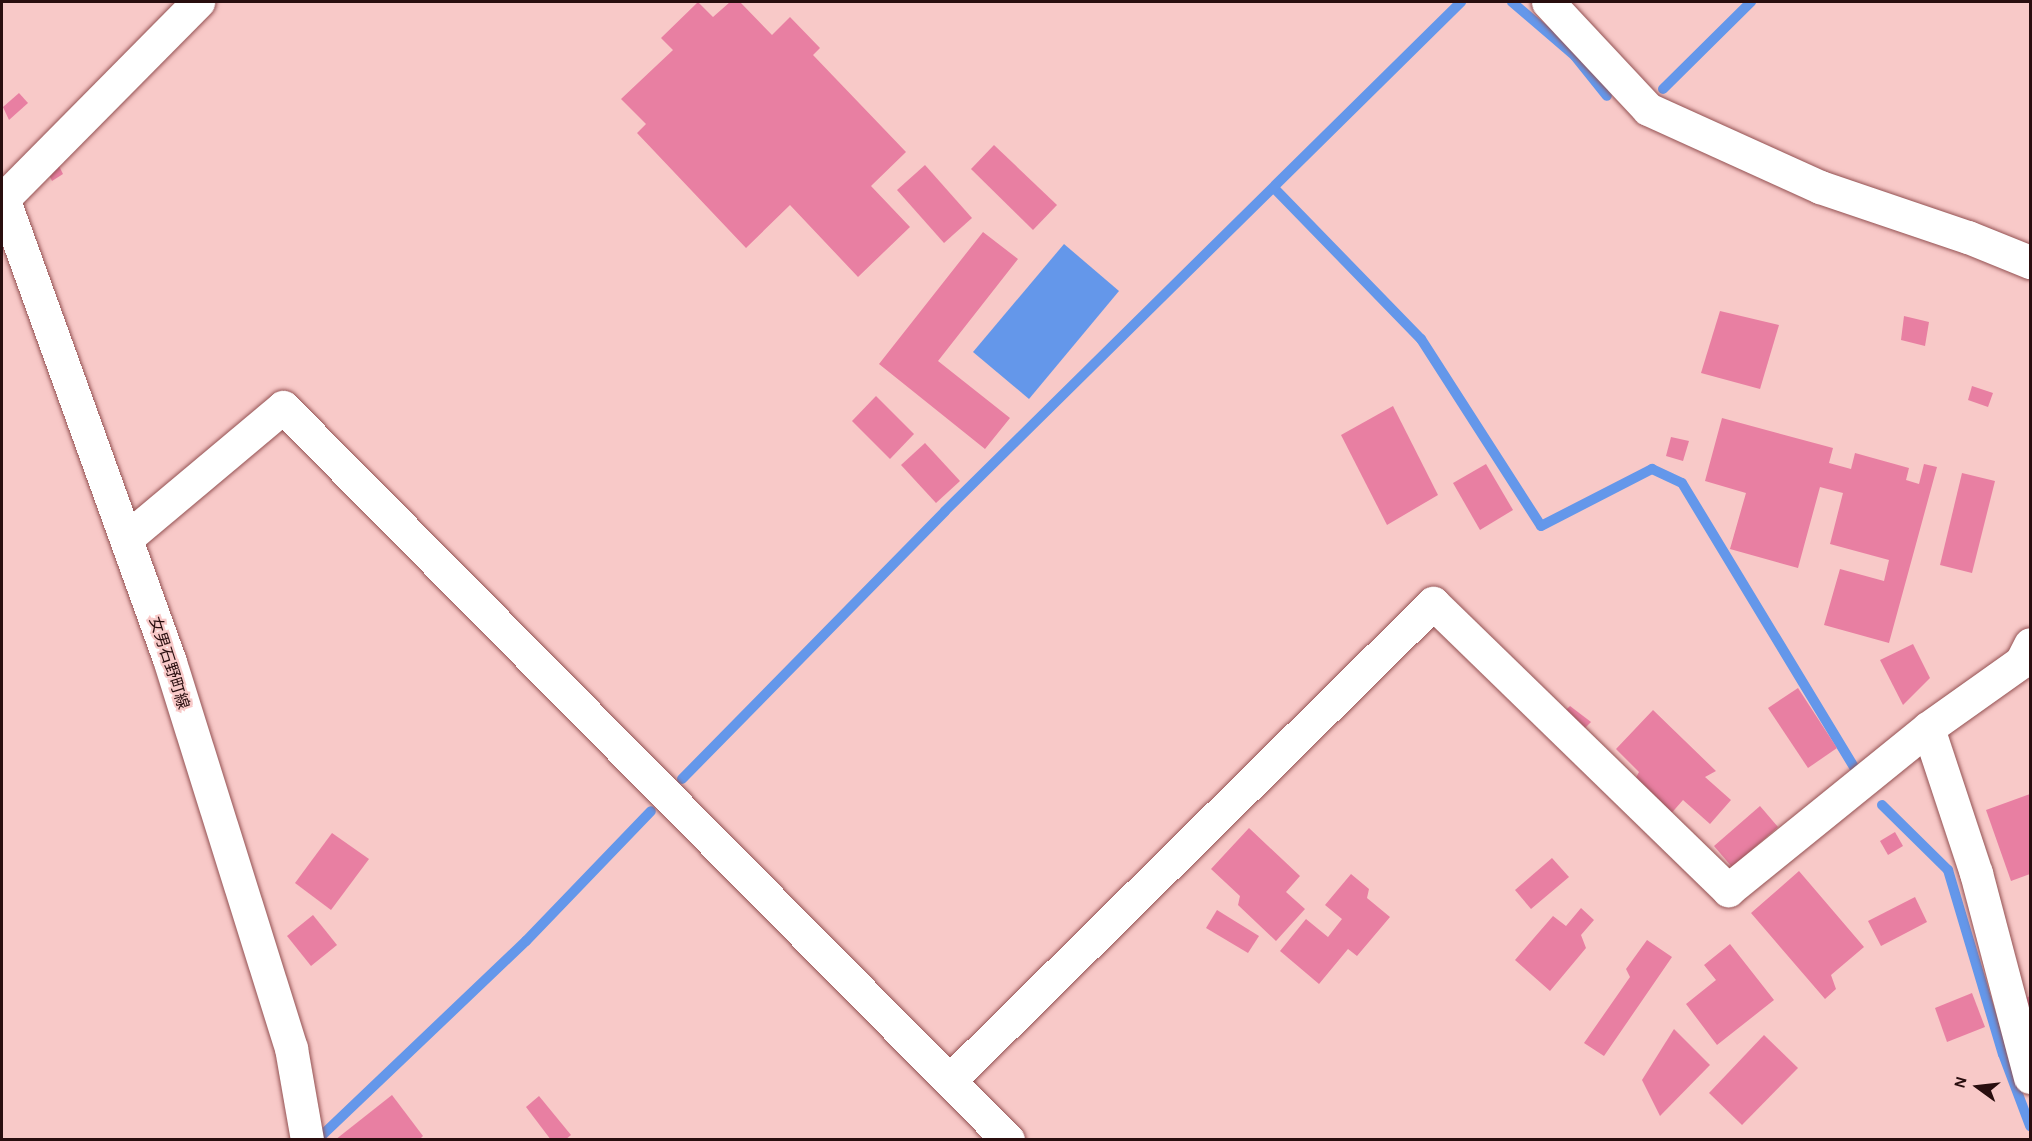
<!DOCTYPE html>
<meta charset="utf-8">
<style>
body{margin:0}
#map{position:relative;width:2032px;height:1141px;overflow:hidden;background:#f8c9c8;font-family:"Alegreya Sans","Noto Sans JP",sans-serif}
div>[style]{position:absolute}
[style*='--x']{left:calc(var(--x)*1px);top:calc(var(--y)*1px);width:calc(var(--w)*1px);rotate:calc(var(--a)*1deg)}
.water>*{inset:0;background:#6497ea}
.stream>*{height:10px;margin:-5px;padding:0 5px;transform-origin:5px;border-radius:5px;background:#6497ea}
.building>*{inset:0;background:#e87fa2}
.roads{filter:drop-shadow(0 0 2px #935152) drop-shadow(0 0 2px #935152)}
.minor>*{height:33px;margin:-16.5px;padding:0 16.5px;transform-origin:16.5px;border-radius:16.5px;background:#fff}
.secondary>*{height:33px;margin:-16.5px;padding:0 16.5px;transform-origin:16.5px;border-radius:16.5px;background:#fff}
span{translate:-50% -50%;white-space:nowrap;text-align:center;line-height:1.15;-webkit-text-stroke:4.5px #f8c9c8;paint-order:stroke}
.street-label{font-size:16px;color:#290e0f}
.frame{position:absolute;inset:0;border:3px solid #290e0f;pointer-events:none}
.north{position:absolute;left:1948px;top:1057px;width:60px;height:60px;-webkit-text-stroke:4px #f8c9c8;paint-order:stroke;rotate:285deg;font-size:16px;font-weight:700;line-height:24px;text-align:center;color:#290e0f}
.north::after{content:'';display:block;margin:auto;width:21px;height:27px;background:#290e0f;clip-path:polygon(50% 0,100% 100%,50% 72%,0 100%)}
</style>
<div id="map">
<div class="water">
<div style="clip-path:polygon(1064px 244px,1119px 291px,1029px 399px,973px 352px)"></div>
</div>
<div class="stream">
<div style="--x:1512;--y:2;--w:83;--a:40.6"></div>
<div style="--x:1575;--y:56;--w:51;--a:51.3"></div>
<div style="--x:1663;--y:89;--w:124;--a:-44.7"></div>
<div style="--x:1274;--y:188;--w:211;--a:45.8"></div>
<div style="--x:1421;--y:339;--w:222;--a:57.3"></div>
<div style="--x:1541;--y:526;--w:125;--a:-27.2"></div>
<div style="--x:1652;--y:469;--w:33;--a:25"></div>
<div style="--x:1682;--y:483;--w:334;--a:58.8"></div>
<div style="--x:682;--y:779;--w:375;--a:-45.5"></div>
<div style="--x:945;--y:511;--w:725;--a:-44.61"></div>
<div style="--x:1882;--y:805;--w:93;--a:44.6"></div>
<div style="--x:1948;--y:870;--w:192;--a:73.4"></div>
<div style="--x:2003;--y:1054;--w:77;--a:69.4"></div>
<div style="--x:317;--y:1140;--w:289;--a:-43.6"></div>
<div style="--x:526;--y:941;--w:180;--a:-46.1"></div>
</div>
<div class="building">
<div style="clip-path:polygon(698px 2px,713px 17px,730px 2px,740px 2px,772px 35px,790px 17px,820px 48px,813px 55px,906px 152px,871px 186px,910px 227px,858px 277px,790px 205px,746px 248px,637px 133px,646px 124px,621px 99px,673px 50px,661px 38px)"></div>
<div style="clip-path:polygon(19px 93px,28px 103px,9px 120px,3px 107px)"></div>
<div style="clip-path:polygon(994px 145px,1057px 205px,1033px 230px,971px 169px)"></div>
<div style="clip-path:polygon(57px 162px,63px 174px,52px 181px,47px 171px)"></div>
<div style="clip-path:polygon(925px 165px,972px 218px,944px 243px,897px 190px)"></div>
<div style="clip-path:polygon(983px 232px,1018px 259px,938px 361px,1010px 418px,985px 449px,879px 364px)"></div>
<div style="clip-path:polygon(1720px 311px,1779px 325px,1760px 389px,1701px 373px)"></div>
<div style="clip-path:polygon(1904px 316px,1929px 322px,1925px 346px,1901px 340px)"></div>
<div style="clip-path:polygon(1972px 386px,1993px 393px,1988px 407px,1968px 400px)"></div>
<div style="clip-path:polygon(876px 396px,914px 434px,890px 459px,852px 421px)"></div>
<div style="clip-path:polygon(1393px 406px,1438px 495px,1387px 525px,1341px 435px)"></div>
<div style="clip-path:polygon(1722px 418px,1833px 448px,1829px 463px,1851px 469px,1855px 453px,1909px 468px,1906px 480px,1919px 484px,1924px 464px,1937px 467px,1889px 643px,1824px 625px,1840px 569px,1884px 581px,1889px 560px,1830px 544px,1843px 493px,1820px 487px,1798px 568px,1730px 549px,1746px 493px,1705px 481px)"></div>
<div style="clip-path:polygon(1671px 437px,1689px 441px,1683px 461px,1666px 456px)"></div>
<div style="clip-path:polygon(925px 443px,960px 481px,936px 503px,901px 465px)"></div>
<div style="clip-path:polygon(1486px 464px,1513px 510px,1480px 530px,1453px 483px)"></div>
<div style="clip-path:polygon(1962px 473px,1995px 481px,1972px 573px,1940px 565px)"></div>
<div style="clip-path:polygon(1913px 644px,1930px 678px,1903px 705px,1880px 660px)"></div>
<div style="clip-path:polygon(1798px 688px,1837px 748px,1808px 768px,1768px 708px)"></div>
<div style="clip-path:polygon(1570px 706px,1591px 722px,1575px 738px,1552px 723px)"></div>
<div style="clip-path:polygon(1653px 710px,1716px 771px,1705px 777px,1731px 800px,1710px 824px,1683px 800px,1668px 817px,1632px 785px,1639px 772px,1616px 749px)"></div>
<div style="clip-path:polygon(2030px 794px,2030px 874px,2011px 881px,1986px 810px)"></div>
<div style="clip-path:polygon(1760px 806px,1778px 827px,1732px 867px,1714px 846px)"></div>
<div style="clip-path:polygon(1249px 828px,1300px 876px,1286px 892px,1305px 909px,1276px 941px,1238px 905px,1240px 896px,1211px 869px)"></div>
<div style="clip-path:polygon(1895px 832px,1903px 846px,1888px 855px,1880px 841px)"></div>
<div style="clip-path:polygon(332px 833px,369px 859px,331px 910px,295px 883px)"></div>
<div style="clip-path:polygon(1552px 858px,1569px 877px,1531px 909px,1515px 890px)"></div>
<div style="clip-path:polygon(1799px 871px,1864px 947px,1831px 975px,1836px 989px,1825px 999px,1751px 913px)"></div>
<div style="clip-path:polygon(1351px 874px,1369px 889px,1367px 898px,1390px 917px,1357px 956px,1348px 949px,1319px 984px,1280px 951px,1306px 919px,1328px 937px,1342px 919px,1325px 905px)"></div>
<div style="clip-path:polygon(1915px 897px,1927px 922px,1881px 946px,1868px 921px)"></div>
<div style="clip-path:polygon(1581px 908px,1594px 920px,1581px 935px,1586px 948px,1550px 991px,1515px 960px,1553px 916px,1566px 926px)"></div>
<div style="clip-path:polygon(1217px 910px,1259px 936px,1248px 953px,1206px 928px)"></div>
<div style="clip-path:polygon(313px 915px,337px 945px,311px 966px,287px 936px)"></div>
<div style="clip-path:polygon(1647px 940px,1672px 957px,1604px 1056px,1584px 1043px,1630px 977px,1626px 969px)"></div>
<div style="clip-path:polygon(1730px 944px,1774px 1000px,1717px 1045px,1686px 1004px,1716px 980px,1704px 965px)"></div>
<div style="clip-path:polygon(1972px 993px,1985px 1027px,1947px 1042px,1935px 1008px)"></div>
<div style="clip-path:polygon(2030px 996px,2030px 1019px,2022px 1000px)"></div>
<div style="clip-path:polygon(1674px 1029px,1710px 1065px,1660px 1116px,1642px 1080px)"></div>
<div style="clip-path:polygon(1764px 1035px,1798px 1068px,1742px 1125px,1709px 1093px)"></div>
<div style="clip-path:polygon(392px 1095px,423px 1136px,419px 1140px,335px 1140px)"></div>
<div style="clip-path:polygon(539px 1096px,571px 1135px,565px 1140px,551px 1140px,526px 1107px)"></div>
</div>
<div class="roads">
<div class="minor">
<div style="--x:1548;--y:2;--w:146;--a:46.9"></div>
<div style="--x:1648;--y:109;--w:189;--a:24.4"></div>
<div style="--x:1820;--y:187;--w:156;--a:18.7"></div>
<div style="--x:1968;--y:237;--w:67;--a:22"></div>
<div style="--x:2;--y:200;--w:279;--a:-45.3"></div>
<div style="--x:128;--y:537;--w:202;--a:-40"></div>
<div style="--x:283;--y:407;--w:1031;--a:45.31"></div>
<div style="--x:1928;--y:728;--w:153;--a:71.7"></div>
<div style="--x:1976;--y:873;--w:211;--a:75.2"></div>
<div style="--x:950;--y:1080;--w:679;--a:-44.64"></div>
<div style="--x:1433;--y:603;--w:412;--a:44.2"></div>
<div style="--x:1728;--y:890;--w:257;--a:-39"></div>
<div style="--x:1928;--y:728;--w:114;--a:-35.4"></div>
<div style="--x:2021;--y:662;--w:20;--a:-63"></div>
</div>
<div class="secondary">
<div style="--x:2;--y:195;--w:496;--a:70.2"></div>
<div style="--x:170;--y:662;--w:405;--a:72.6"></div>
<div style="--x:291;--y:1048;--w:93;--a:80.1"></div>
</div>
</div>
<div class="street-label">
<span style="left:169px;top:663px;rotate:72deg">女男石野町線</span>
</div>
<div class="frame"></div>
<div class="north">N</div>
</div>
